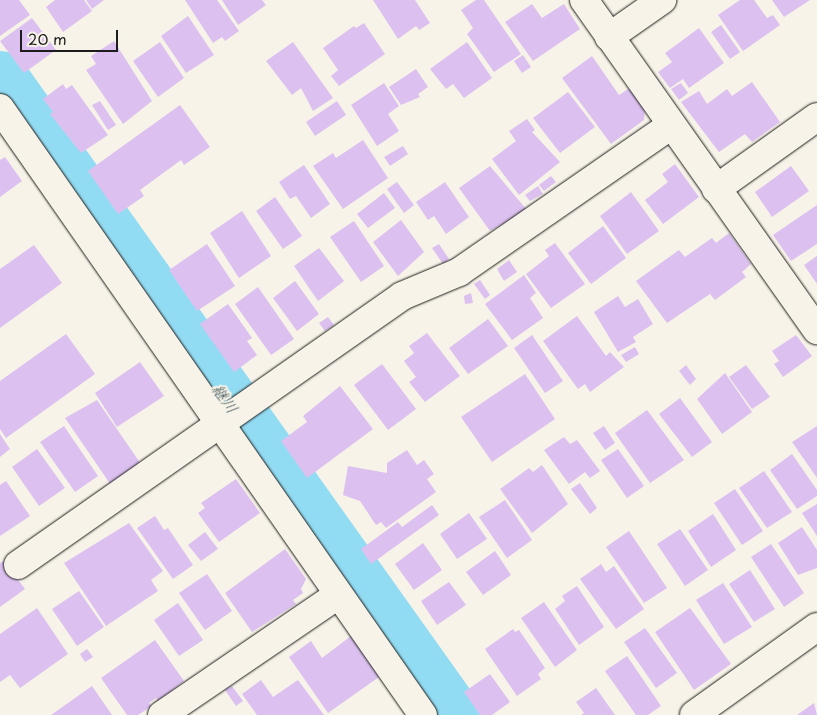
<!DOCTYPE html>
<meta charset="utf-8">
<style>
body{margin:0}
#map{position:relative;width:817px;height:715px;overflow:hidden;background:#f7f3e8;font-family:"Playpen Sans","Klee One",sans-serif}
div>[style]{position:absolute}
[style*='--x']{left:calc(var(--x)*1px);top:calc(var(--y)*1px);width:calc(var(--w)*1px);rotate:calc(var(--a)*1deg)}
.river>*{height:59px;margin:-29.5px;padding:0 29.5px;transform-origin:29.5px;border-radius:29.5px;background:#92dcf3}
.building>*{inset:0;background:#dcc1f0}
.roads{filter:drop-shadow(0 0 1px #1c1c1c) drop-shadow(0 0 1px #1c1c1c)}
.minor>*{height:28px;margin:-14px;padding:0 14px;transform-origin:14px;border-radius:14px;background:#f7f3e8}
span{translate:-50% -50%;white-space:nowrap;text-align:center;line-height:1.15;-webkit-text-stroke:4px #f7f3e8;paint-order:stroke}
.water-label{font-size:16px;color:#3f565c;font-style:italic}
.scale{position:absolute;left:20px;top:30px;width:98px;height:22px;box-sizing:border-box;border:2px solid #1c1c1c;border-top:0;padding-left:6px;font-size:15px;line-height:18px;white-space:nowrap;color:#1c1c1c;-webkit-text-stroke:4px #f7f3e8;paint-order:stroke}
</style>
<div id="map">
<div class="river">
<div style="--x:0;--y:80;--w:779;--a:54.56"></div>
</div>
<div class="building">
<div style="clip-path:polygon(0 0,19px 0,30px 15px,0 36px)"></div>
<div style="clip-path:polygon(55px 0,84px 0,92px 11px,63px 32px,46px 7px)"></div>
<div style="clip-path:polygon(86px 0,104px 0,92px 9px)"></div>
<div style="clip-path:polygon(185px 0,217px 0,239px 31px,225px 41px,222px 37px,213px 43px)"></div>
<div style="clip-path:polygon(222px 0,262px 0,266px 5px,238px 25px)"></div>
<div style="clip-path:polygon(373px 0,415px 0,430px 23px,419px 30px,416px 26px,398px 39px)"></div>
<div style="clip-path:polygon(476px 0,484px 0,521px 54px,494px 72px,467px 34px,473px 28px,461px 10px)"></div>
<div style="clip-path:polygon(740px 0,754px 0,767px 18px,773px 15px,780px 25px,743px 51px,718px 15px)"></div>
<div style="clip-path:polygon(772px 0,810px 0,784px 17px)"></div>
<div style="clip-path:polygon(532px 4px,542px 18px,564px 4px,580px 29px,533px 61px,505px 22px)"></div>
<div style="clip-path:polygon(188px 16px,214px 55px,186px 73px,161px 36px)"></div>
<div style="clip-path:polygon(32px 18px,56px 50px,24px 73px,0 41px)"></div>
<div style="clip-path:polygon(364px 23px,385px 54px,339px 86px,331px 76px,338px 70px,323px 48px,354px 26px,356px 28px)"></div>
<div style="clip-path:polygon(721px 25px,740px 52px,730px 59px,711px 32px)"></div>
<div style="clip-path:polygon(699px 28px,724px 63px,689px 88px,683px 79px,670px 88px,658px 72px,672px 62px,665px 53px)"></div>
<div style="clip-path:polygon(114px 41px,152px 101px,123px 124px,86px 70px,96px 64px,91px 56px)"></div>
<div style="clip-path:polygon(160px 42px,184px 78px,158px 97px,133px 61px)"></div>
<div style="clip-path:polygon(293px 42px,333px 98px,313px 111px,301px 88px,292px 95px,266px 61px)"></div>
<div style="clip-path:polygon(467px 42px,492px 78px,464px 98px,453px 84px,446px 89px,430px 69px)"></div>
<div style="clip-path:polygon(523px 55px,531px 67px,522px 73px,514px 61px)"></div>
<div style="clip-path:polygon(592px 56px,619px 95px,631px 87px,645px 108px,644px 120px,611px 144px,562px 78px)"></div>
<div style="clip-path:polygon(416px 69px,428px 87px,418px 94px,420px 97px,401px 105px,389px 87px)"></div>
<div style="clip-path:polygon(752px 82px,780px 122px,752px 142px,745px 134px,719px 152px,681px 102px,699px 91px,707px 104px,727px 89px,732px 96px)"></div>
<div style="clip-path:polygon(384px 83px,399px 106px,388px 114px,399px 131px,377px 146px,351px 105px)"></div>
<div style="clip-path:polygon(681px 83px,688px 93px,679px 100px,671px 89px)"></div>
<div style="clip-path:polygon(63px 84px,66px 89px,72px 85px,108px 135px,81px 153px,50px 114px,53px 112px,43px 99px)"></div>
<div style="clip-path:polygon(568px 92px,595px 127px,560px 153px,533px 118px)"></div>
<div style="clip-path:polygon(100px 101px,116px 125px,108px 130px,92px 105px)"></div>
<div style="clip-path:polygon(337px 101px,346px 115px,315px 136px,306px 122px)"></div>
<div style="clip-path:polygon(180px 105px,210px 147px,184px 165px,181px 160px,140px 190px,144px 196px,118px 214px,88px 171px)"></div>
<div style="clip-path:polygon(527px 119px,535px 130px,532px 132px,560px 162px,519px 195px,492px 159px,516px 141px,509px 131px)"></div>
<div style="clip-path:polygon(363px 140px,388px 178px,343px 209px,313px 166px,333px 153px,336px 158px)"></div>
<div style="clip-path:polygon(403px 146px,408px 154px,390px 166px,384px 157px)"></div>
<div style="clip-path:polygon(5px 157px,22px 181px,0 197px,0 160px)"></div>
<div style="clip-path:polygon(675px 164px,699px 197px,663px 224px,645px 200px,668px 182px,662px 174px)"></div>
<div style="clip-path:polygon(304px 165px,330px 204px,311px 218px,296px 196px,290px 199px,279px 182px)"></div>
<div style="clip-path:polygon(490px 166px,527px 210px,490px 231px,459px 188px)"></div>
<div style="clip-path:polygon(791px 166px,809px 191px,772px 217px,755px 192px)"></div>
<div style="clip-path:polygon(551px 176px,556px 182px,544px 191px,539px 185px)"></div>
<div style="clip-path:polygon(397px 182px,414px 205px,404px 213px,387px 189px)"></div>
<div style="clip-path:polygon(445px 182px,469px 217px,446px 234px,434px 216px,428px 220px,416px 202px)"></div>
<div style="clip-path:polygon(538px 186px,543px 194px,530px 201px,525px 195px)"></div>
<div style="clip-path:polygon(631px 192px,659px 231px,627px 254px,600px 216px)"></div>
<div style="clip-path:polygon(384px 193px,395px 208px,368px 228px,357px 214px)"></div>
<div style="clip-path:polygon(275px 197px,302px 236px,283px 249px,256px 211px)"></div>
<div style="clip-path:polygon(817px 205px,817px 244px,791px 261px,773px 235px)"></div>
<div style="clip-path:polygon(242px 211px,271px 256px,239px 278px,210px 233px)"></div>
<div style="clip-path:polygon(401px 220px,424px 252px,398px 276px,373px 242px)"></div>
<div style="clip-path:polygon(354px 221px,384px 266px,361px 282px,330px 237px)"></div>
<div style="clip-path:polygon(603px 226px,626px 258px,591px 284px,568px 253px)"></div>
<div style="clip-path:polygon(729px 233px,751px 264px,742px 272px,746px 277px,715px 300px,710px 294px,667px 323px,636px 281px,679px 250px,685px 257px,712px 238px,716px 243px)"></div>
<div style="clip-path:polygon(555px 243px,585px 284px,551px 308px,526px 274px,549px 256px,545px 250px)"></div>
<div style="clip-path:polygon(207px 244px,235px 286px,197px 311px,169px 270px)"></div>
<div style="clip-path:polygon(439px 244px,449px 259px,443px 264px,432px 248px)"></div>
<div style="clip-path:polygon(34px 245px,62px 283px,0 328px,0 269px)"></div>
<div style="clip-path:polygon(319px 248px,344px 281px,318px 301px,294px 266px)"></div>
<div style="clip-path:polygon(817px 256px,817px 284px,804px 265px)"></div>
<div style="clip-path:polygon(509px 260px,517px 272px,504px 281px,497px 269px)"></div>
<div style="clip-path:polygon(524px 275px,536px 293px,530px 298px,543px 318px,512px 340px,485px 304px)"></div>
<div style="clip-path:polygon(480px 280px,490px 295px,485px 299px,474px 284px)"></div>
<div style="clip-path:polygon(295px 281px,319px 314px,297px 331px,273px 298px)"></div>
<div style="clip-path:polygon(258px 287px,294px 339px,271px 355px,235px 304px)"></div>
<div style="clip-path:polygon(471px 293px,473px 303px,465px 304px,464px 296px)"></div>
<div style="clip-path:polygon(618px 296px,625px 307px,638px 299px,653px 324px,633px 337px,636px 342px,618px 352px,594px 312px)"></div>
<div style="clip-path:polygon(228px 304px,252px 338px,247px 341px,257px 355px,234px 372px,200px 324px)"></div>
<div style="clip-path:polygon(577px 316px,606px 356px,610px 352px,624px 367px,590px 392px,585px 384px,578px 389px,543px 341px)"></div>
<div style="clip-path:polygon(328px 317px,334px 325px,325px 331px,319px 323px)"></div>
<div style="clip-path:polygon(488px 319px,508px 346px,468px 374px,449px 348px)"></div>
<div style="clip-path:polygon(427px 333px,460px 376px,425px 402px,409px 382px,416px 377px,404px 361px,414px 353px,409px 346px)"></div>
<div style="clip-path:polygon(66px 334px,95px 374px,6px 438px,0 429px,0 381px)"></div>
<div style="clip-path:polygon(532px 335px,563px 381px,545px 393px,514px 348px)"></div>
<div style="clip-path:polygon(796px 335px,812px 356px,783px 377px,774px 364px,779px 361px,772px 351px)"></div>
<div style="clip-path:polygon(635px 347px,639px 354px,626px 362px,621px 355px)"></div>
<div style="clip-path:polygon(140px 362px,164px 396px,117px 427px,95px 393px)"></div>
<div style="clip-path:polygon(382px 364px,416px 409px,388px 430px,354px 385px)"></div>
<div style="clip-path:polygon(686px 365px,696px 379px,690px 385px,679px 371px)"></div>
<div style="clip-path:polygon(746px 365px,770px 397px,752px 409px,729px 377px)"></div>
<div style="clip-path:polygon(725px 373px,752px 412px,722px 434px,697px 399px)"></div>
<div style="clip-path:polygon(525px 374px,555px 419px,492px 462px,461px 417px)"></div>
<div style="clip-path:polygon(340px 386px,373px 429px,307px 478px,281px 441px,307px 422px,303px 416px)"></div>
<div style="clip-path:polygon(680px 398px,712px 442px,692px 457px,659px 414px)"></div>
<div style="clip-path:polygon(97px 400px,143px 467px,113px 488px,65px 418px)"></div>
<div style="clip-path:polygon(647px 410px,684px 460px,650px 483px,615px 433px)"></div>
<div style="clip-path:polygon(64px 426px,98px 476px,75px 492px,40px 442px)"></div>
<div style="clip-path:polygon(604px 426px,615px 443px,605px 450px,593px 433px)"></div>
<div style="clip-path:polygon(817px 426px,817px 478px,792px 442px)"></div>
<div style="clip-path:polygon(0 434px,10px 449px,0 457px)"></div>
<div style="clip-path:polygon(564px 437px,570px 444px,577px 440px,600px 471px,590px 478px,585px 472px,569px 484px,544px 450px)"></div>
<div style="clip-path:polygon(37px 449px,65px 488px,39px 506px,12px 467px)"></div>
<div style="clip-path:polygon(618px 449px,644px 486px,627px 498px,601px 460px)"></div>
<div style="clip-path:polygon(407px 450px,417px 465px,424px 460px,434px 474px,427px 479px,436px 492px,386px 528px,381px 522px,376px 525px,360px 501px,343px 495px,348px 466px,387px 473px,387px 463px)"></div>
<div style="clip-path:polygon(792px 454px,817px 490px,817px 496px,797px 509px,770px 470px)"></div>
<div style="clip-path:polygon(542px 465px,568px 504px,532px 533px,500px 489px,529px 468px,533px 472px)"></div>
<div style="clip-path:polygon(764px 471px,792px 512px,767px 528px,739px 488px)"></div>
<div style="clip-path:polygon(236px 479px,260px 513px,219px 542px,198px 513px,205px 508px,201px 503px)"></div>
<div style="clip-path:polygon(6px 481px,30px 516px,0 536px,0 485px)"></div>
<div style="clip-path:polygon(580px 483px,597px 508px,590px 514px,571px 489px)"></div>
<div style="clip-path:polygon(735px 489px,763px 531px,742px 545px,714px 503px)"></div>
<div style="clip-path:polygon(505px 500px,532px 540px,507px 558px,479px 517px)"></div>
<div style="clip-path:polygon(817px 504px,817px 536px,802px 513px)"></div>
<div style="clip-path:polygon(432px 505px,439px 515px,371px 564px,361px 549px,398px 522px,402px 527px)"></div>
<div style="clip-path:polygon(469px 513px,487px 539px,457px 559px,440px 534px)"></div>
<div style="clip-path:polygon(713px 514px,736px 550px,711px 567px,688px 531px)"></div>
<div style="clip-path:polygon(155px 516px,164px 530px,168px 528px,193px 565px,173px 579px,137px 528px)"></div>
<div style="clip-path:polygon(129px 523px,163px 571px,151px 580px,158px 591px,106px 626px,64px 563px)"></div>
<div style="clip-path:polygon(802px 527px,817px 550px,817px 568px,798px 575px,778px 543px)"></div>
<div style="clip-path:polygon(680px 529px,708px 570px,685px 586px,657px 544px)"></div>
<div style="clip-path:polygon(629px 531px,667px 588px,644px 603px,606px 547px)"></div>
<div style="clip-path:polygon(205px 532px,218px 549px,201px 561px,188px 545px)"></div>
<div style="clip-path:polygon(423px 543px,442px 570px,414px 590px,395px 564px)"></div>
<div style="clip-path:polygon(771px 544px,804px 593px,784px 607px,751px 557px)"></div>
<div style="clip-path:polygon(285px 549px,306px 579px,301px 589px,303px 593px,293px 600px,296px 604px,252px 632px,225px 593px)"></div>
<div style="clip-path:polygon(495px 551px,511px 575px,483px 595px,466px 572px)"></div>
<div style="clip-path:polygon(4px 561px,25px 589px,0 607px,0 563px)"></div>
<div style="clip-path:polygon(601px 564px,606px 572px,614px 566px,644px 609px,616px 629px,580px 579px)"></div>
<div style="clip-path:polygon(750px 570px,775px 609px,754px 622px,729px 584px)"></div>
<div style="clip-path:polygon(207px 574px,232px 611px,205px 630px,179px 593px)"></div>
<div style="clip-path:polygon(449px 582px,466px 605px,437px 625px,421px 601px)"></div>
<div style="clip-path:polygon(723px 583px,752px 627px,724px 644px,696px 600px)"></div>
<div style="clip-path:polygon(577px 586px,604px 627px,579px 645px,555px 609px,565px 601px,562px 596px)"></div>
<div style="clip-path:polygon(79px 591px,104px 627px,77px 646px,52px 609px)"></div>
<div style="clip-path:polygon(544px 602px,577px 650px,555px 667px,521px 618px)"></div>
<div style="clip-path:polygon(178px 603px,203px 640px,179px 656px,154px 620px)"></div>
<div style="clip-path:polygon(37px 608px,68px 654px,20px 688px,10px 675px,0 682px,0 634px)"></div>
<div style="clip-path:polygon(690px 608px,731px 664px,694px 690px,655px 632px)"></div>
<div style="clip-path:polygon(645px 628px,677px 673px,656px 688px,624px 642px)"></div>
<div style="clip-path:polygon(513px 629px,515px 632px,519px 630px,545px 668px,538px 674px,541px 679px,517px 696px,485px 649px)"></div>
<div style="clip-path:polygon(351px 636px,379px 677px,328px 713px,289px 657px,311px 641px,322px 658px)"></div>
<div style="clip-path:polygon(155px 640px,184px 681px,158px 701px,156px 698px,149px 703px,152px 706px,138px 715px,127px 715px,101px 678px)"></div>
<div style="clip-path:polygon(87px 649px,93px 657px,85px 662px,80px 654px)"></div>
<div style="clip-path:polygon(627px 656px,661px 706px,648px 715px,636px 715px,605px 671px)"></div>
<div style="clip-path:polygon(490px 674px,510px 702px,492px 715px,480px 715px,464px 692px)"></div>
<div style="clip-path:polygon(261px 680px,273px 697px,298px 680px,324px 715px,257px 715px,242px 694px)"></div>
<div style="clip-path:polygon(92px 686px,112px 715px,51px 715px)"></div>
<div style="clip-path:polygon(232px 686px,243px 701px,236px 706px,225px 690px)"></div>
<div style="clip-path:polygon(596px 688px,615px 715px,581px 715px,584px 713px,576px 702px)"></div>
<div style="clip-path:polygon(814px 703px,817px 715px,797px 715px)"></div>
</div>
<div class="roads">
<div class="minor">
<div style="--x:584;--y:0;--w:404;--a:54.8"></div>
<div style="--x:609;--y:37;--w:65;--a:-34.9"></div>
<div style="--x:0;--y:108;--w:740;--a:55.13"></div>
<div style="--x:716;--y:189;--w:124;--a:-35.5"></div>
<div style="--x:18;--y:565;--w:469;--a:-35"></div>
<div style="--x:402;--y:296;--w:62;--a:-22.8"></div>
<div style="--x:459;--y:272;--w:258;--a:-34.7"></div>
<div style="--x:162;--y:715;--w:213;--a:-34.3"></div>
<div style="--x:694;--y:715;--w:151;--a:-35.6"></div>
</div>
</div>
<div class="water-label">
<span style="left:226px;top:398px;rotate:55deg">継川</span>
</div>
<div class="scale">20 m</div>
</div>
